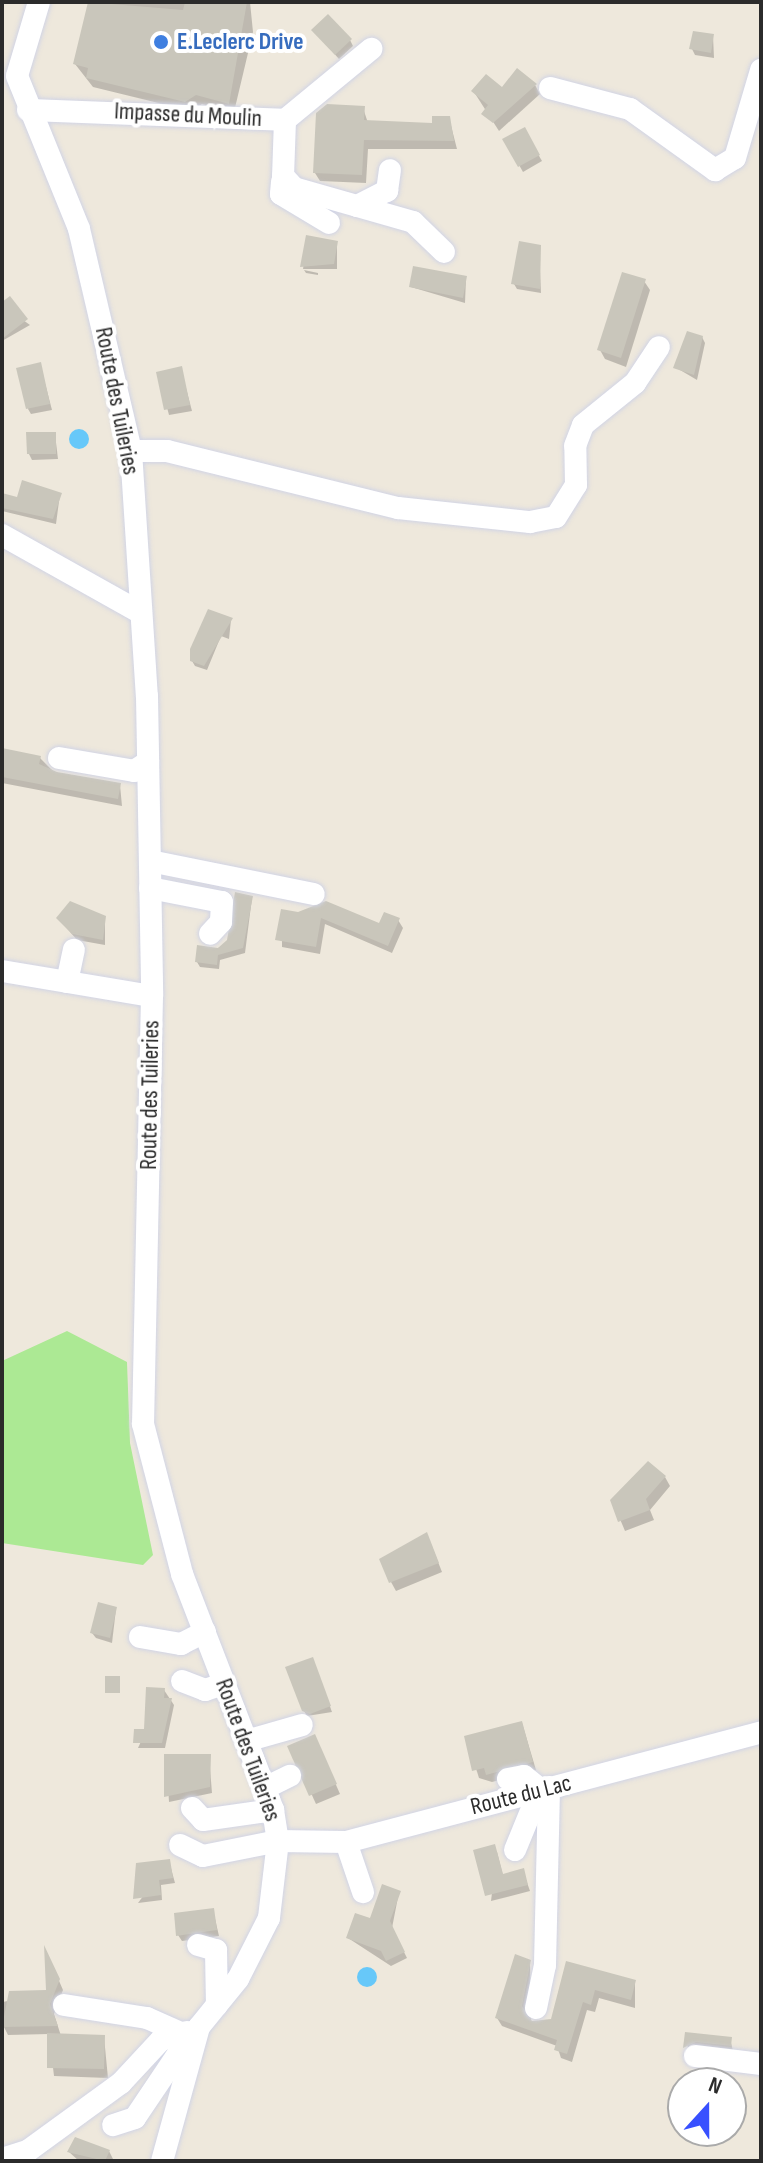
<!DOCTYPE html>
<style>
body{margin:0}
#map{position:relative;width:763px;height:2163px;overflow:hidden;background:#eee8dc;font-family:"Sofia Sans Condensed",sans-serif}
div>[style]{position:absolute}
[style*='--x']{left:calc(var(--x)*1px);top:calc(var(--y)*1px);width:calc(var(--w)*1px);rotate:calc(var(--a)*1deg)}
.green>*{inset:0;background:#ace994}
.water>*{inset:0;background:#67c8f9}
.round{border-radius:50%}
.shadow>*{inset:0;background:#0003}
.building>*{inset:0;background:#c9c6bb}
.roads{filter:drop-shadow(0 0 2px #d1d4e5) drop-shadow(0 0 2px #d1d4e5)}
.minor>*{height:22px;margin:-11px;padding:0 11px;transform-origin:11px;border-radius:11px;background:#fff}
.dots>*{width:22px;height:22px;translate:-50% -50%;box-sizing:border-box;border:4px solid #fff;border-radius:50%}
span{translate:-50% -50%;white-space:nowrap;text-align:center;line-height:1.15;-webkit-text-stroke:8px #fff;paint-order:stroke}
.shop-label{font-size:24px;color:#366cbe;font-weight:700}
.left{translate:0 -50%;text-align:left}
.street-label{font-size:24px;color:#2b2b2b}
.frame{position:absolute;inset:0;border:4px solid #2b2b2b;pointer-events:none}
.north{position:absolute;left:667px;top:2067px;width:80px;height:80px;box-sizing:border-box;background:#fff;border:2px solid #aaa;border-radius:50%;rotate:21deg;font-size:22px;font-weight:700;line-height:32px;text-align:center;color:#2b2b2b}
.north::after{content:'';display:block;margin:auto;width:28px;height:36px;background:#3850ff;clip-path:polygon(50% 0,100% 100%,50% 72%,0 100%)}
</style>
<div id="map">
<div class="green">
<div style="clip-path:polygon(67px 1331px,127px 1362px,130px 1443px,153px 1555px,143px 1565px,2px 1543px,2px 1361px)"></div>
</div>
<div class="water">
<div class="round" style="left:69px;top:429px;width:20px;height:20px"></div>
<div class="round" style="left:357px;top:1967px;width:20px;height:20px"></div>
</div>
<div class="shadow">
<div style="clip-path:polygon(90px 2px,250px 2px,253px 32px,234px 112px,202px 104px,191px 111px,93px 87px,75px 64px)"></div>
<div style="clip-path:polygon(314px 31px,350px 40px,353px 46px,339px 59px)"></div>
<div style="clip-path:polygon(713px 36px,714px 58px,695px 55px,692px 49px)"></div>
<div style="clip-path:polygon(535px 85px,540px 94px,499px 131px,474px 92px)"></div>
<div style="clip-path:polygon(363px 108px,368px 123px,433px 125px,449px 118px,457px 149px,368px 149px,366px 183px,320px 181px,315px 173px)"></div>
<div style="clip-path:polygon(524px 130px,542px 161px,523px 172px,505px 140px)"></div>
<div style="clip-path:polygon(308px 237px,337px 243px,337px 269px,303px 269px)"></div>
<div style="clip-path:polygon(539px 247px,541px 293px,517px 289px,514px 284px)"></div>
<div style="clip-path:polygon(304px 270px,318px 273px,318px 275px,306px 273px)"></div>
<div style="clip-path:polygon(466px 278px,465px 303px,411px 287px)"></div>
<div style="clip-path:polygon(644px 281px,650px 290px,626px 367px,605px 359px,600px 350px)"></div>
<div style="clip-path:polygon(2px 305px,30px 325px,2px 341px)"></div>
<div style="clip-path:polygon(702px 337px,705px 343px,697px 380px,675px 367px)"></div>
<div style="clip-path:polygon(40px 364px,52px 410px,31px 414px,28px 409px)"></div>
<div style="clip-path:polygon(181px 369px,192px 411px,169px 415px,158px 373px)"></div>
<div style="clip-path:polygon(55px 434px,58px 459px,32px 460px,29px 454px)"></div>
<div style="clip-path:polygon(60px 494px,56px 524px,2px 511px,2px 498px,16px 505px)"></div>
<div style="clip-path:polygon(231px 620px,229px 639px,221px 636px,207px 670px,195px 666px,192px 661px)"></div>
<div style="clip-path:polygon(2px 750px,40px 758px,55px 773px,120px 785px,122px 806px,2px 783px)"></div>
<div style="clip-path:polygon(252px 898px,245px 953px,220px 960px,219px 969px,200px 967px,197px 962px,229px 941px)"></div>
<div style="clip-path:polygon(282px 911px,380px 926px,398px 920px,403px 928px,392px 953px,325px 924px,320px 954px,282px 947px)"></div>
<div style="clip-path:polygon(58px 918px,105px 918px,105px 945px,77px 940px)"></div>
<div style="clip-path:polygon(665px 1477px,670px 1486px,650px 1510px,654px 1520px,625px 1531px,612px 1500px)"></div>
<div style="clip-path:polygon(431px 1544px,442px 1572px,396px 1591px,391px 1582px)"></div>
<div style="clip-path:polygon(116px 1609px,112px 1643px,96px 1638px,92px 1633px)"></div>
<div style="clip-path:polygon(315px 1665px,332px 1712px,307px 1716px,304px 1711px)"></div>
<div style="clip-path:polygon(164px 1690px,174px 1705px,165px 1748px,138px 1748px)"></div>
<div style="clip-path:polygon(522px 1723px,536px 1770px,492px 1782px,479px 1778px,466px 1737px)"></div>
<div style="clip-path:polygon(319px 1746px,340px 1794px,316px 1804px,290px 1747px)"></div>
<div style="clip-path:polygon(166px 1756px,209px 1756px,212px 1793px,169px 1802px)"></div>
<div style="clip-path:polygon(497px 1852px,503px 1876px,523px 1871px,530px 1891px,491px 1901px)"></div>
<div style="clip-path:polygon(169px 1861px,175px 1883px,161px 1885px,162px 1900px,138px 1903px)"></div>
<div style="clip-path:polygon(399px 1892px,392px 1928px,407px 1958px,391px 1966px,348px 1938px)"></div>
<div style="clip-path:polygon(213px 1910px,219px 1936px,182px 1941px,178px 1935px)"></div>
<div style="clip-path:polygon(47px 1953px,63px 1990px,54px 2014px,61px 2036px,104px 2037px,108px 2078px,54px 2076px,49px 2034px,8px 2035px,4px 2027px,3px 2002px,48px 1992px)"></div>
<div style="clip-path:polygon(530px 1961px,531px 2024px,552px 2021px,568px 1963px,635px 1982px,635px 2008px,599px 1998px,595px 2012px,587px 2010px,572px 2062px,561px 2058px,557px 2046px,502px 2026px,497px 2018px)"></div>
<div style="clip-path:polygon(687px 2035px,730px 2039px,733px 2051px,688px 2053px)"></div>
<div style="clip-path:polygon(109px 2151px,114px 2161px,79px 2161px,69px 2152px)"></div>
</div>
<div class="building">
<div style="clip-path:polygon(88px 2px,183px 10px,185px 2px,247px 2px,229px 104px,196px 95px,185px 102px,86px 78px,88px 68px,73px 64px)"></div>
<div style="clip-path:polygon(328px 14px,352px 39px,335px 55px,311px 30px)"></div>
<div style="clip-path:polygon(693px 31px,714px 34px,711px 53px,689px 49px)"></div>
<div style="clip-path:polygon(517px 68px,537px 84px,493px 123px,481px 114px,488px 105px,471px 91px,486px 74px,502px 87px)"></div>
<div style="clip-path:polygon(327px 104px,365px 106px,364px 120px,432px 123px,432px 116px,450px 116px,454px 141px,364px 140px,362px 175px,313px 173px,316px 113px)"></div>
<div style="clip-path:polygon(525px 127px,540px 155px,518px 167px,502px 139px)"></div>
<div style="clip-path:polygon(306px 235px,338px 241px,334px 264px,300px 267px)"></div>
<div style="clip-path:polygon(519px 241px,541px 245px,540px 289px,511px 284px)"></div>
<div style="clip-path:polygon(413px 266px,467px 276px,463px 298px,409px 287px)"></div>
<div style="clip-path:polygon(622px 272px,646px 279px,621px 358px,597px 350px)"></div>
<div style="clip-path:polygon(10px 296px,28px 319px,2px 339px,2px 302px)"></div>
<div style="clip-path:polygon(687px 331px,703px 336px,694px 375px,673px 368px)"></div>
<div style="clip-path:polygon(41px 362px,50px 404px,26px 409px,16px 368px)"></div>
<div style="clip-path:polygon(182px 366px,190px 405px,164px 410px,156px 372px)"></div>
<div style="clip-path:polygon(26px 432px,56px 432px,56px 454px,27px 454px)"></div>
<div style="clip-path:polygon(22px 480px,62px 493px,53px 519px,2px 508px,2px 493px,17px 497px)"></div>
<div style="clip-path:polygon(208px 609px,233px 618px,204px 666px,190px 661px,190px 649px)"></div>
<div style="clip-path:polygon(2px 748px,41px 756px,39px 764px,57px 772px,121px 783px,118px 799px,2px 777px)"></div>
<div style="clip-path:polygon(235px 892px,253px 896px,243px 948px,218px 955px,217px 965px,195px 962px,197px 945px,218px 948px,227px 940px)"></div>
<div style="clip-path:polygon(70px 901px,106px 916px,103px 940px,72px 934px,56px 918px)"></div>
<div style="clip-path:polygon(326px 901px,379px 923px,384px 912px,400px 918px,388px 946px,321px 918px,316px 947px,275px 940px,281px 909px,298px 912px)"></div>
<div style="clip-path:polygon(648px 1461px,666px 1476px,646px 1499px,650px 1510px,618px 1522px,610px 1500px)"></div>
<div style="clip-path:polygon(427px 1532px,439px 1563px,389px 1583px,379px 1559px)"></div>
<div style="clip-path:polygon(98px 1602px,117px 1607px,110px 1638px,90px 1633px)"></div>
<div style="clip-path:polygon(313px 1657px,331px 1706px,310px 1714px,302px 1711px,285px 1667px)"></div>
<div style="clip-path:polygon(105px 1676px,120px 1676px,120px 1693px,105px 1693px)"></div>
<div style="clip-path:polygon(146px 1687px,165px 1688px,164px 1698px,172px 1698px,162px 1743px,133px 1743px,134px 1729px,144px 1729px)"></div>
<div style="clip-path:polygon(522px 1721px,533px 1762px,486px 1775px,484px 1768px,472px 1771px,464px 1736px)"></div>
<div style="clip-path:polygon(315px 1734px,337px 1784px,309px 1796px,287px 1746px)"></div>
<div style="clip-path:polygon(164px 1754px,211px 1754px,210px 1787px,164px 1797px)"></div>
<div style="clip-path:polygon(495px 1844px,503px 1874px,524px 1868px,528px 1885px,485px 1896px,473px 1850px)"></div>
<div style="clip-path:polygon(170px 1859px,173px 1878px,159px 1880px,161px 1895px,133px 1899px,136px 1863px)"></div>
<div style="clip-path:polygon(382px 1884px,401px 1891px,390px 1921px,405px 1952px,386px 1961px,381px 1951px,346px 1938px,355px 1913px,370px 1918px)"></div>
<div style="clip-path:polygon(214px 1908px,217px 1930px,176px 1936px,174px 1913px)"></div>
<div style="clip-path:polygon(44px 1945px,60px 1979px,50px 2004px,58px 2026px,2px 2027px,9px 1991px,46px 1990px)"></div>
<div style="clip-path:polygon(515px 1954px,531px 1960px,522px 2006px,532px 2021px,551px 2019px,566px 1961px,636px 1980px,631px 2000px,595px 1990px,591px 2005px,583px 2002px,567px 2054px,554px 2050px,557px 2040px,495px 2018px)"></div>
<div style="clip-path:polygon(685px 2032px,732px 2037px,731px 2046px,696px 2042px,683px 2048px)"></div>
<div style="clip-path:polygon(47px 2033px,105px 2035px,104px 2069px,47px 2068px)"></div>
<div style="clip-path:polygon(75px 2137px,110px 2150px,105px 2161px,67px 2152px)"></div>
</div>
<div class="roads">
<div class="minor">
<div style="--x:39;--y:2;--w:77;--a:106.6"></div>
<div style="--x:17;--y:76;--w:165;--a:67.9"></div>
<div style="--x:79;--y:229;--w:228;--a:76.8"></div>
<div style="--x:131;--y:451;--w:246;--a:86.3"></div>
<div style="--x:147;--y:696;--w:300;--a:89"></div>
<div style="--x:152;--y:996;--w:428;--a:91.2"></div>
<div style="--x:143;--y:1424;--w:155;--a:75.4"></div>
<div style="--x:182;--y:1574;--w:253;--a:68.9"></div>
<div style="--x:273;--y:1810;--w:31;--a:81"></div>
<div style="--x:278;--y:1841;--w:78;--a:96.7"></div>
<div style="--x:269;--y:1918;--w:68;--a:116.9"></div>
<div style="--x:238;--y:1979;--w:62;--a:129.1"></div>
<div style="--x:199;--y:2027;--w:139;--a:105.4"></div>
<div style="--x:550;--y:88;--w:83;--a:14.7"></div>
<div style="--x:630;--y:109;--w:105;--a:35.7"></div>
<div style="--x:715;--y:170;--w:23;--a:-31"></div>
<div style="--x:735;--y:158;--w:92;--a:-73.5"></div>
<div style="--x:28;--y:110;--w:257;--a:2.2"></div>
<div style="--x:285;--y:120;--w:112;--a:-39.5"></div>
<div style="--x:285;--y:120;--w:56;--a:92"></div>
<div style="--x:283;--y:176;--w:16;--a:47"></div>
<div style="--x:294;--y:188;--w:124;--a:15.9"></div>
<div style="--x:413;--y:222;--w:43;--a:44.1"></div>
<div style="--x:282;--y:182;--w:12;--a:95"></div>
<div style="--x:281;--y:194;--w:56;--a:31.1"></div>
<div style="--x:357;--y:206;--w:34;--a:-27"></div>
<div style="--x:387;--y:191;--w:21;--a:-82"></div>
<div style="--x:131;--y:451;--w:36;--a:0"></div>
<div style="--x:167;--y:451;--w:238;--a:13.9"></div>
<div style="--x:398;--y:508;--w:133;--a:6.1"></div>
<div style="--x:530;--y:522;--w:26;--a:-11"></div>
<div style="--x:556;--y:517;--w:38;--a:-58"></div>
<div style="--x:576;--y:485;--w:39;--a:-91"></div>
<div style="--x:575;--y:446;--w:22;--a:-69"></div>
<div style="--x:583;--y:425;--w:67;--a:-38.9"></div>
<div style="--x:635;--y:383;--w:43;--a:-56.3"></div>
<div style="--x:2;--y:535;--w:159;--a:29.3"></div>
<div style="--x:59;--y:758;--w:76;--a:9.8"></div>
<div style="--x:134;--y:771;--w:17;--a:-33"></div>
<div style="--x:150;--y:861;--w:167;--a:11.4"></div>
<div style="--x:150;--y:888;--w:73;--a:11"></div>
<div style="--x:222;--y:902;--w:20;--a:93"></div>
<div style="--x:221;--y:922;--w:16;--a:133"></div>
<div style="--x:2;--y:971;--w:152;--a:9.5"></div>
<div style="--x:67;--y:982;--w:33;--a:-78"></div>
<div style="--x:140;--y:1637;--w:42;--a:9.7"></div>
<div style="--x:181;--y:1644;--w:27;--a:-27"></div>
<div style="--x:182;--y:1681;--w:25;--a:21"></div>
<div style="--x:205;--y:1690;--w:20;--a:-18"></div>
<div style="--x:246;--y:1741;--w:58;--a:-15.9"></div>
<div style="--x:508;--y:1779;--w:16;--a:-11"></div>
<div style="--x:524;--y:1776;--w:21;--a:39"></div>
<div style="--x:540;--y:1789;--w:66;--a:112.3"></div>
<div style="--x:265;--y:1788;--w:28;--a:-26"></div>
<div style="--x:192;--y:1808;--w:16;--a:47"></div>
<div style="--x:203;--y:1820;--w:71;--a:-8.1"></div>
<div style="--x:346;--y:1842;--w:53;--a:71.2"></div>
<div style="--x:180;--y:1845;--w:25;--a:26"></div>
<div style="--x:203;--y:1856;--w:76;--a:-11.3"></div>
<div style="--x:278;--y:1841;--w:68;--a:0.8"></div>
<div style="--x:346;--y:1842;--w:429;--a:-14.8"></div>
<div style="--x:198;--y:1945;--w:19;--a:16"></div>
<div style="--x:216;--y:1950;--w:55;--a:89"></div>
<div style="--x:64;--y:2005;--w:84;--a:8.9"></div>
<div style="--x:147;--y:2018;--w:37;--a:24"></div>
<div style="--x:181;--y:2033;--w:15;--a:86"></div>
<div style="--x:182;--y:2048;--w:84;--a:123.9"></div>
<div style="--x:135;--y:2118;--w:23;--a:162"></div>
<div style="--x:536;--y:2008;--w:44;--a:-78.2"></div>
<div style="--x:545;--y:1965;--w:178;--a:-88.7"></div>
<div style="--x:695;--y:2056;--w:66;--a:6.9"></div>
<div style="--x:2;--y:2159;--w:28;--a:-18"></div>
<div style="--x:29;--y:2150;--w:114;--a:-36.1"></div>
<div style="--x:121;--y:2083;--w:59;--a:-47.1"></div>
<div style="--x:161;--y:2040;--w:27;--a:-17"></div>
</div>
</div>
<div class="dots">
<div style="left:161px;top:42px;background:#3f7fe0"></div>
</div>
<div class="shop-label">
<span class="left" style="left:177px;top:42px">E.Leclerc Drive</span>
</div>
<div class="street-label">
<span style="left:188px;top:115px;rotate:3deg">Impasse du Moulin</span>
<span style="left:117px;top:401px;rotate:79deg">Route des Tuileries</span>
<span style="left:150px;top:1095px;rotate:-89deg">Route des Tuileries</span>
<span style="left:248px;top:1750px;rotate:70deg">Route des Tuileries</span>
<span style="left:521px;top:1795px;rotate:-14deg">Route du Lac</span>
</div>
<div class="frame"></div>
<div class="north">N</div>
</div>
